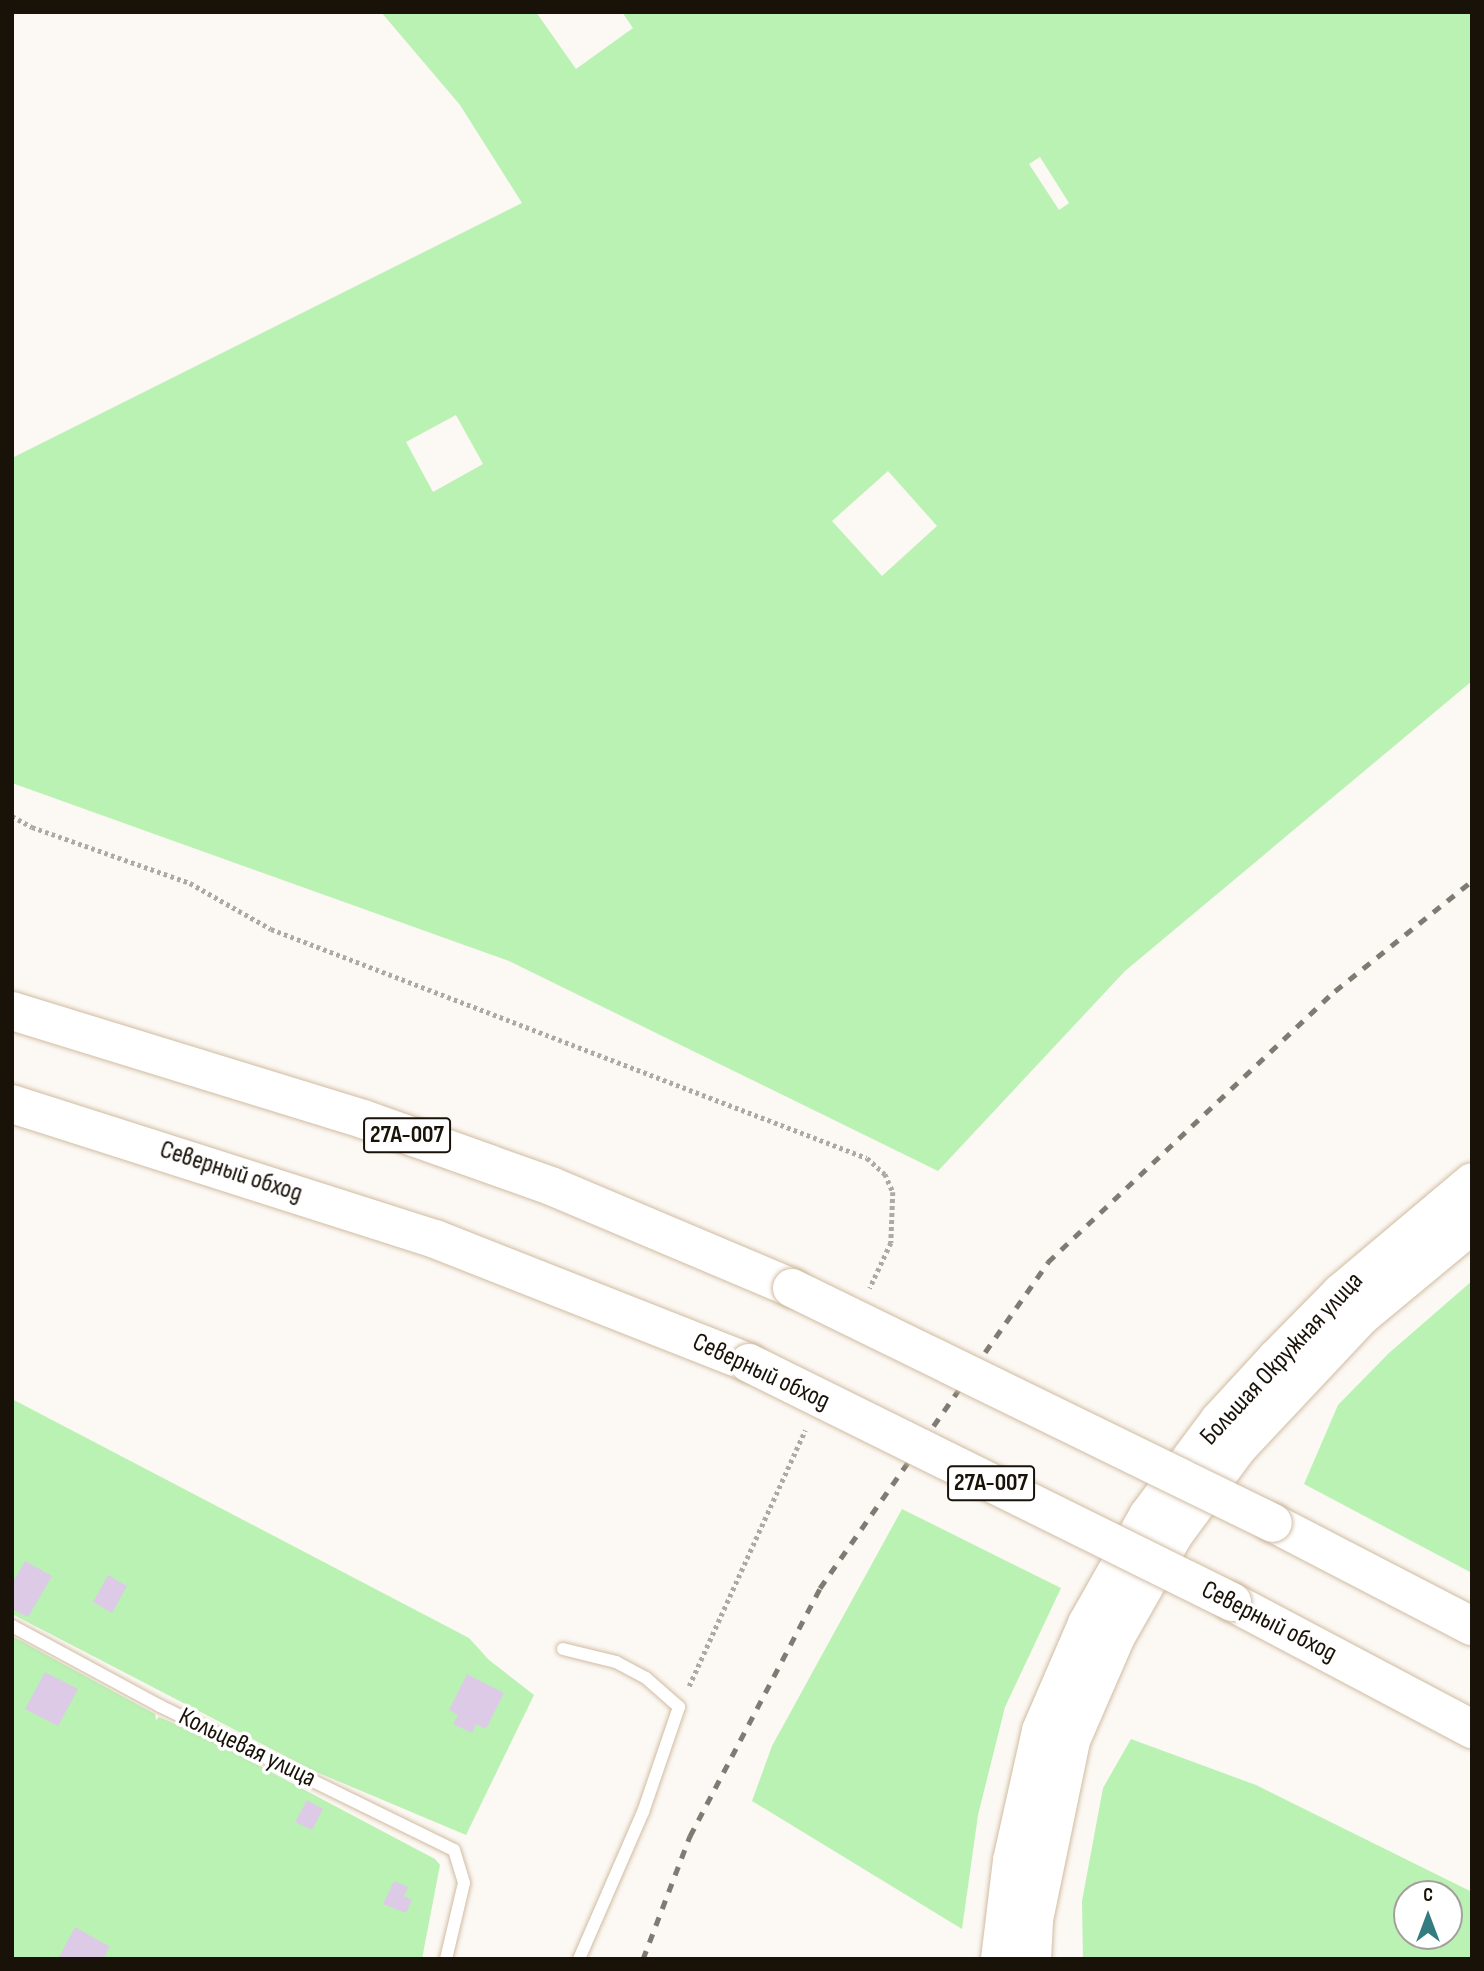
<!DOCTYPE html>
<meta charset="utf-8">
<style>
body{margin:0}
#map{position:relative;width:1484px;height:1971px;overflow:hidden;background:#fcf8f3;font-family:"Sofia Sans Condensed",sans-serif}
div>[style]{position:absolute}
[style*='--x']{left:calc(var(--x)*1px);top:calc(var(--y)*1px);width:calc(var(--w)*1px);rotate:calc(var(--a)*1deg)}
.green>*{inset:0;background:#baf2b4}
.building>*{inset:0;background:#ddcae6}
.path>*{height:4.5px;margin-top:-2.25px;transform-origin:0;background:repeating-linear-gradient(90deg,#aea9a3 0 3.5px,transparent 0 7px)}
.roads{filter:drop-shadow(0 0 2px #d0bca2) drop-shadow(0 0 2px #d0bca2)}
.lane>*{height:12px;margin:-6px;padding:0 6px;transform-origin:6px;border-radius:6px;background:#fff}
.secondary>*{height:37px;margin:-18.5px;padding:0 18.5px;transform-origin:18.5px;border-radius:18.5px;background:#fff}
.highway>*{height:38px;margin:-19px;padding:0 19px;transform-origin:19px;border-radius:19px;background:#fff}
.rail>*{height:5px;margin-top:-2.5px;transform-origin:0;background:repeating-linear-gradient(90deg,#7f7a72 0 9px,transparent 0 18px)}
.bridges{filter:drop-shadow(0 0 2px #d0bca2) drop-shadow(0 0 2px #d0bca2)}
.highway-bridge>*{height:38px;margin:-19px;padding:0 19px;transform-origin:19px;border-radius:19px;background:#fff}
span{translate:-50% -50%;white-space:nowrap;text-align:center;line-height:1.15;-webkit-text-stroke:7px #fff;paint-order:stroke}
.shield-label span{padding:2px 5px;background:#fff;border:2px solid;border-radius:5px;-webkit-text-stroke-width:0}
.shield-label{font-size:24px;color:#191208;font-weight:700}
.street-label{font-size:26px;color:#191208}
.frame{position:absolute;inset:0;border:14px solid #191208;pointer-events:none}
.north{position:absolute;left:1393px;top:1880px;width:70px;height:70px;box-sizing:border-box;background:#fff;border:2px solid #a3a09c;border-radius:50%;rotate:0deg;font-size:19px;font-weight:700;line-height:28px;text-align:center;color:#191208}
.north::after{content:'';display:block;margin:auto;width:24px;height:32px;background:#337c80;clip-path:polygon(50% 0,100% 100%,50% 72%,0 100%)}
</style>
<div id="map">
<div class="green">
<div style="clip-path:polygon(evenodd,381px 12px,536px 12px,576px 69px,633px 28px,622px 12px,1472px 12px,1472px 681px,1125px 971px,938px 1171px,509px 961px,12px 783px,12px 458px,522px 203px,460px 105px,381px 12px,1040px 157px,1069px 203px,1059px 210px,1029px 164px,1040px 157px,381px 12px,456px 415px,483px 464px,433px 492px,406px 442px,456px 415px,381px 12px,888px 471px,937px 526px,882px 576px,832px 521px,888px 471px)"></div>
<div style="clip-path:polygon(1472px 1281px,1472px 1573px,1304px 1484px,1338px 1405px,1389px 1353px)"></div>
<div style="clip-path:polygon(12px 1399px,469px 1638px,489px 1660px,534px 1695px,466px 1835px,314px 1771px,12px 1614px)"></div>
<div style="clip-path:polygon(902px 1509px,1061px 1588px,1005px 1707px,978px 1815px,962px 1929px,752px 1801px,772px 1746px)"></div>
<div style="clip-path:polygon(12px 1636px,155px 1714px,156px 1720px,159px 1717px,201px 1735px,435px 1859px,440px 1865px,422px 1959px,12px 1959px)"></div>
<div style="clip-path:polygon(evenodd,1131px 1739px,1256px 1785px,1472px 1892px,1472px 1959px,1083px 1959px,1082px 1901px,1103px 1788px,1131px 1739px,1407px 1894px,1449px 1894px,1449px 1936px,1407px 1936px,1407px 1894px)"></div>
</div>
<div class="building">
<div style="clip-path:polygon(25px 1561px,52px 1576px,28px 1617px,12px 1609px,12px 1584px)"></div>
<div style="clip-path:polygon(108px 1575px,127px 1586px,112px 1613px,93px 1602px)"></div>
<div style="clip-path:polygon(45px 1672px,78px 1689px,58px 1726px,25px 1709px)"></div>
<div style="clip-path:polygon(467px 1674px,504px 1693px,486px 1729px,476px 1724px,472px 1733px,453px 1724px,458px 1715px,449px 1710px)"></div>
<div style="clip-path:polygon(307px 1800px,323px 1809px,312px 1830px,295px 1822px)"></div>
<div style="clip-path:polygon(394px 1881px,408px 1887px,404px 1896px,412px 1900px,406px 1913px,383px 1904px)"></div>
<div style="clip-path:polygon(75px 1927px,110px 1947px,103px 1959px,58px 1959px)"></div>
</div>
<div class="path">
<div style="--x:12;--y:816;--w:23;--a:29"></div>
<div style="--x:32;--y:827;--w:168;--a:19.5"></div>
<div style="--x:190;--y:883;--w:93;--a:29.6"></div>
<div style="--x:271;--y:929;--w:638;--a:21.02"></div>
<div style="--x:867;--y:1158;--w:24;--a:42"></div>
<div style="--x:885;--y:1174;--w:20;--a:66"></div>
<div style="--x:893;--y:1192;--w:51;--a:92.2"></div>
<div style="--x:891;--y:1243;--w:50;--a:115"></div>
<div style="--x:689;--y:1686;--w:281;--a:-65.6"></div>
</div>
<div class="roads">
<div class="lane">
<div style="--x:12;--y:1626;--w:168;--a:28.4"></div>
<div style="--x:160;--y:1706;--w:327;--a:26.1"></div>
<div style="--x:454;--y:1850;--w:34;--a:73"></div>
<div style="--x:464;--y:1883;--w:78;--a:103.3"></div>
<div style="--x:563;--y:1649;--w:55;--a:13.8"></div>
<div style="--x:616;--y:1662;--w:34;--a:28"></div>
<div style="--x:646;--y:1678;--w:44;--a:41.3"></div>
<div style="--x:679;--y:1707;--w:111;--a:108.9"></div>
<div style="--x:643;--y:1812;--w:160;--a:113.5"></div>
</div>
<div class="secondary">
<div style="--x:999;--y:1959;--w:100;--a:-83.1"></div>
<div style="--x:1011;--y:1860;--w:133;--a:-77.4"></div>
<div style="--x:1040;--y:1730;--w:116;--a:-66.7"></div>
<div style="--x:1086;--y:1623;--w:124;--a:-60.5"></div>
<div style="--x:1147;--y:1515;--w:119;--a:-53.2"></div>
<div style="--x:1218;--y:1420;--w:86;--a:-47.4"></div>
<div style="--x:1276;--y:1357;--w:91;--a:-45.4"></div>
<div style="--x:1340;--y:1292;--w:172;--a:-40.1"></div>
<div style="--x:1032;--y:1959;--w:40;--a:-87.1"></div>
<div style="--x:1034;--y:1919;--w:183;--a:-78.3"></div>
<div style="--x:1071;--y:1740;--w:113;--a:-66.6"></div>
<div style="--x:1116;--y:1636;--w:117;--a:-60.4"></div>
<div style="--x:1174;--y:1534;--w:108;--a:-53.7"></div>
<div style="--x:1238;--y:1447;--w:178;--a:-46.8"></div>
<div style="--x:1360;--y:1317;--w:146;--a:-39.7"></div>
</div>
<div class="highway">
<div style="--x:12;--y:1011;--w:367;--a:17.1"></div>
<div style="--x:363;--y:1119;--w:200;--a:19.6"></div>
<div style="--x:551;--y:1186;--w:262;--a:22.9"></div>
<div style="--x:12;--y:1104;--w:444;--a:17.7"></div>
<div style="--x:435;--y:1239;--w:338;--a:21.5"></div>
<div style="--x:1273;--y:1523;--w:224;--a:27.4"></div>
<div style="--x:1232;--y:1602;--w:272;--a:27.9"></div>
</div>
</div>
<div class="rail">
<div style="--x:643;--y:1959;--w:132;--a:-69.1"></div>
<div style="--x:690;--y:1836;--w:280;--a:-62.3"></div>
<div style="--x:820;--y:1588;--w:398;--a:-55"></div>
<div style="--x:1048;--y:1262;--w:395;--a:-43.4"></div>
<div style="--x:1335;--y:991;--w:176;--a:-38.8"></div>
</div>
<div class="bridges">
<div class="highway-bridge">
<div style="--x:792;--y:1288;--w:535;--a:26.04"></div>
<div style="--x:749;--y:1363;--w:539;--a:26.33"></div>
</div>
</div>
<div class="shield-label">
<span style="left:407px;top:1135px">27А-007</span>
<span style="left:991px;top:1483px">27А-007</span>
</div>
<div class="street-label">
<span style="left:231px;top:1172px;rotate:18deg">Северный обход</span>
<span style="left:1282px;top:1359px;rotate:-47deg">Большая Окружная улица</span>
<span style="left:761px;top:1372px;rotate:25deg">Северный обход</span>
<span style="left:1269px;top:1622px;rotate:27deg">Северный обход</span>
<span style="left:247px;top:1748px;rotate:26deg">Кольцевая улица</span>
</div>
<div class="frame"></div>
<div class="north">С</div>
</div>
